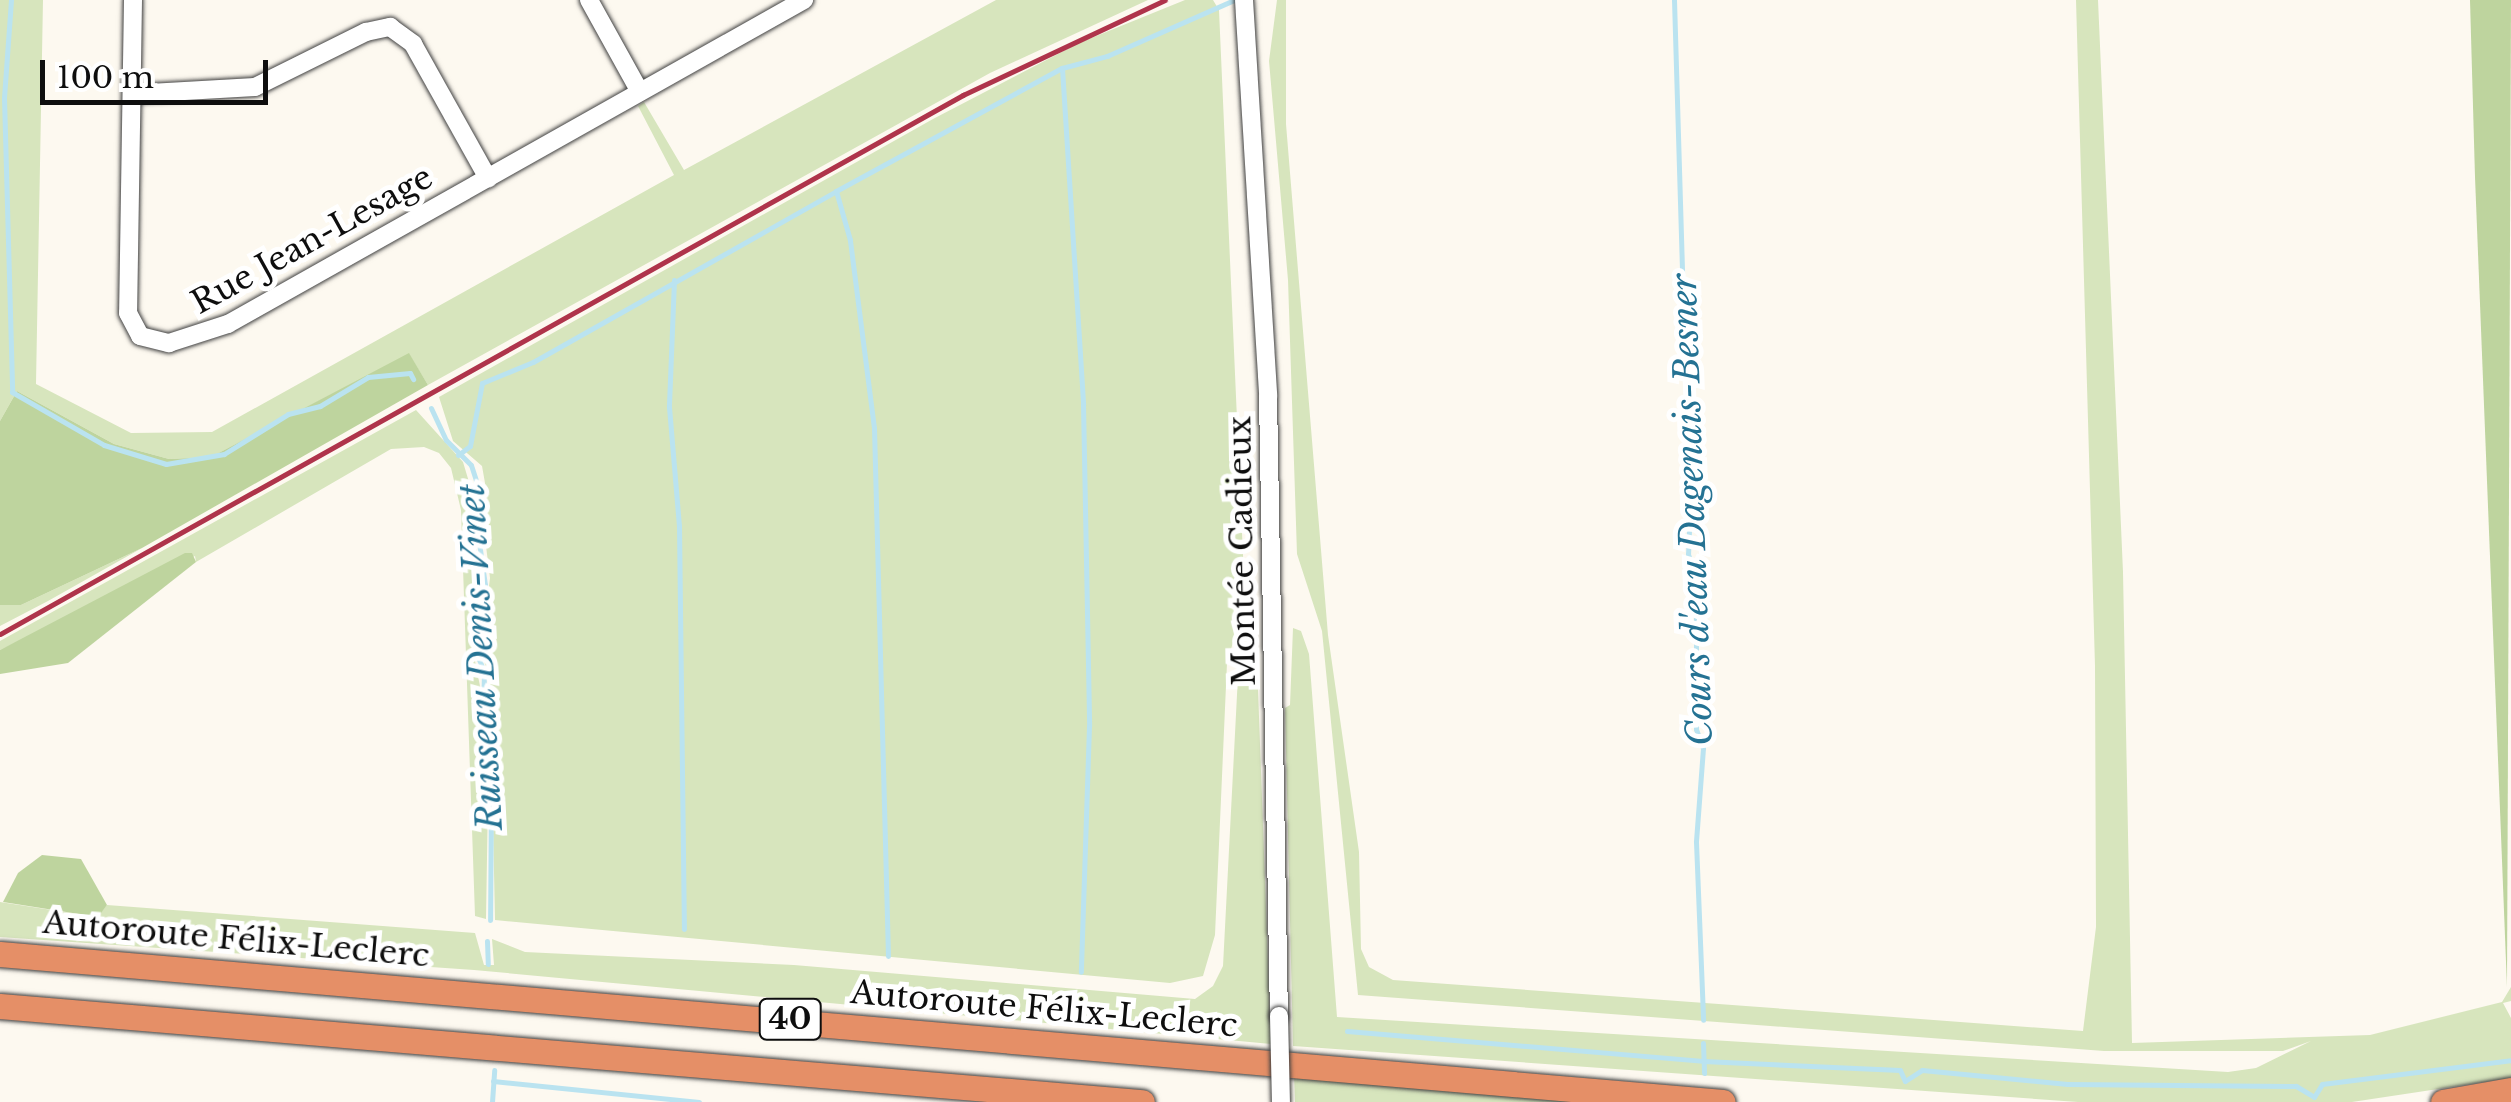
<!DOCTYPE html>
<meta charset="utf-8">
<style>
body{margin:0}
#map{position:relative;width:2511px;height:1102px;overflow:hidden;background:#fdf9f0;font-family:"Libre Baskerville",serif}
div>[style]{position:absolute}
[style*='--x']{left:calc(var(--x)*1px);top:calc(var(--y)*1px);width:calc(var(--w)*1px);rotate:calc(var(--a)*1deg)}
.green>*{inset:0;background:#d7e5bd}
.forest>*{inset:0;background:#bed49e}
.stream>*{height:5px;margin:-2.5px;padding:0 2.5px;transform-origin:2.5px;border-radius:2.5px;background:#bae3f0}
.roads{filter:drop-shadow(0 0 2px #414141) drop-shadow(0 0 2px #414141)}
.minor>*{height:18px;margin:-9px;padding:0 9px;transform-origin:9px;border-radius:9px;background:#fff}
.highway>*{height:25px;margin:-12.5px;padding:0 12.5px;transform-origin:12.5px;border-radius:12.5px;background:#e58f67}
.rail>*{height:5px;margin:-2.5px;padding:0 2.5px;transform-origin:2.5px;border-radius:2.5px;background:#af344b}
.bridges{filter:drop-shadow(0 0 2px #414141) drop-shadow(0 0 2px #414141)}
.minor-bridge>*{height:18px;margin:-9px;padding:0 9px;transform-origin:9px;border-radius:9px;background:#fff}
span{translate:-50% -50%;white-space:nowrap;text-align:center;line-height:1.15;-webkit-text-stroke:10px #fff;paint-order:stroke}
.shield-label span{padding:2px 8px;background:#fff;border:2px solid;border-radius:8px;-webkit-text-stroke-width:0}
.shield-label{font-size:30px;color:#0e0e0e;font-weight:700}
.street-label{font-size:32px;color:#0e0e0e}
.water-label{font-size:35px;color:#247293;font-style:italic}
.scale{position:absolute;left:40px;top:60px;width:228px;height:45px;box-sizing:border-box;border:5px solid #0e0e0e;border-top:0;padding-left:12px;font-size:30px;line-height:35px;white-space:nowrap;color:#0e0e0e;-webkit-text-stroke:8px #fff;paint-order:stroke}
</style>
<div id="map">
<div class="green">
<div style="clip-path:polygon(0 0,43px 0,36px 384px,131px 433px,212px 432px,674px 175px,638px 106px,644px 102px,684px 170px,996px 0,1148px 0,990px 73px,428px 385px,409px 354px,211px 457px,169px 459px,114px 444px,17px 391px,0 421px)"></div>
<div style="clip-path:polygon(1185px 0,1213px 0,1219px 10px,1245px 601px,1227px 663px,1215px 935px,1203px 976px,1170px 983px,495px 920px,490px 680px,481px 651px,490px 578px,481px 506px,485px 483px,482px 466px,453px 441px,439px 397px,933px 119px,1079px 43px)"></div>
<div style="clip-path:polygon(1277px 0,1286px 0,1286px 124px,1328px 635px,1359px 852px,1361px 949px,1369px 967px,1393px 980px,2083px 1031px,2096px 927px,2095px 666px,2076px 0,2098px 0,2123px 572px,2132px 1043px,2370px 1035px,2502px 1002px,2511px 987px,2511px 1001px,2503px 1003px,2511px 1018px,2511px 1078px,2352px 1102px,2078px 1102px,1293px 1046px,1285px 708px,1290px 705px,1293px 628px,1301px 631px,1309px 654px,1337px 1017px,2228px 1072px,2256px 1068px,2311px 1041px,2283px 1051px,2104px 1051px,1358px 995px,1322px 631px,1297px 554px,1288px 280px,1269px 61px)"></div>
<div style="clip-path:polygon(416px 410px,463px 462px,469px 482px,480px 580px,472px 646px,481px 691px,479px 769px,488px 797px,486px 919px,475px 916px,461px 510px,451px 468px,439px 453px,424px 447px,391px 449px,196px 562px,195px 556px,0 650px,0 641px)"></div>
<div style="clip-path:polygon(142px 548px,48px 601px,0 626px,0 605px,21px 605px)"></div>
<div style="clip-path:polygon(1256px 635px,1271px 1044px,474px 970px,0 937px,0 902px,97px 917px,107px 905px,475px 933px,484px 965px,494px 965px,492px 939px,525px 952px,794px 965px,1195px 999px,1213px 986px,1223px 966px,1239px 656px)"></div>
<div style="clip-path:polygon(1294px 1074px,1598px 1102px,1295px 1102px)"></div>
</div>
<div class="forest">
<div style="clip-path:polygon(2470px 0,2511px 0,2507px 987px,2475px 177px)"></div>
<div style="clip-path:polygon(409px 353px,428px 385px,142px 548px,21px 605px,0 605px,0 421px,17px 391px,114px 444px,169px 459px,211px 457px)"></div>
<div style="clip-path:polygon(185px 553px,192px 553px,196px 562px,68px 663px,0 674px,0 650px)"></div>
<div style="clip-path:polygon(42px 855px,81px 859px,107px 905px,98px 917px,3px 902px,18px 873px)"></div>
</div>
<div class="stream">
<div style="--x:11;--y:0;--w:98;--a:94.1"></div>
<div style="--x:4;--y:98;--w:294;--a:88.4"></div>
<div style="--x:12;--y:392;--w:106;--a:29.9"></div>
<div style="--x:104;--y:445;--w:65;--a:17"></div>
<div style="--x:166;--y:464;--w:59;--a:-9.8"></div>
<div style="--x:224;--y:454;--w:75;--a:-32"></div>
<div style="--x:288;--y:414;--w:33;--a:-14"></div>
<div style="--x:320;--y:406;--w:56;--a:-31.1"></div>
<div style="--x:368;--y:377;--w:42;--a:-5.4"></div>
<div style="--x:410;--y:373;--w:7;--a:63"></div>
<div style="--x:1674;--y:0;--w:300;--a:88.3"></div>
<div style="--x:1683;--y:300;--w:50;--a:79.6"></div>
<div style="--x:1692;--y:349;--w:22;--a:108"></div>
<div style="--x:1685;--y:370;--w:62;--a:82.5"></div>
<div style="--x:1693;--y:431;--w:123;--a:92.3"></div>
<div style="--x:1688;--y:554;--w:28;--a:73"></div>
<div style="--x:1696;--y:581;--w:148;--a:90"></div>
<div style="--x:1696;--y:729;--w:20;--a:70"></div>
<div style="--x:1703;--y:748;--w:94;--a:94.3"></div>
<div style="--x:1696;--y:842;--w:178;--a:87.7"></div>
<div style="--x:1062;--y:68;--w:47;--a:-14.9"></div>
<div style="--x:1107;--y:56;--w:139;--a:-23.8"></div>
<div style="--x:674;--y:280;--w:127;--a:92.3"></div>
<div style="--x:669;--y:407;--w:119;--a:85.2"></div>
<div style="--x:679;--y:526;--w:403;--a:89.3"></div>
<div style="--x:431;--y:408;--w:35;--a:65"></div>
<div style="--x:446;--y:440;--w:35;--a:45"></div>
<div style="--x:471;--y:465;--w:29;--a:72"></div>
<div style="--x:480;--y:493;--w:28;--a:98"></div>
<div style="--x:476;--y:521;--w:65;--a:82"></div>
<div style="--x:485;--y:585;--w:68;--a:97.7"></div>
<div style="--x:476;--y:652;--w:22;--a:68"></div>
<div style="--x:484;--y:672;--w:81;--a:91.4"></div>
<div style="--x:482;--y:753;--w:40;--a:77"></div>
<div style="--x:491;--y:792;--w:128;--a:90.4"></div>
<div style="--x:458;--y:455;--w:15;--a:-37"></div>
<div style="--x:470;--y:446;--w:64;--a:-79.2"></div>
<div style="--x:482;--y:383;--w:55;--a:-22.4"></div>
<div style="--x:533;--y:362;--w:348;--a:-29.4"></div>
<div style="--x:487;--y:941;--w:23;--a:88"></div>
<div style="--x:888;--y:956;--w:528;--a:-91.52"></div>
<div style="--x:874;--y:428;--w:190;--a:-97.3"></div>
<div style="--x:850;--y:240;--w:51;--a:-105.9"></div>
<div style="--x:836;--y:191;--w:257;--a:-28.6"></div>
<div style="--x:1062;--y:68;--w:337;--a:86.4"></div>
<div style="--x:1083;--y:404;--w:322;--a:88.9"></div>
<div style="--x:1089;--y:726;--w:246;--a:91.9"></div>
<div style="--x:1347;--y:1031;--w:357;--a:4.8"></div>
<div style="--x:1703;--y:1061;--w:197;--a:2.6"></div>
<div style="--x:1900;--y:1070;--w:12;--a:66"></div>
<div style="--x:1905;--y:1081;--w:20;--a:-33"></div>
<div style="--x:1922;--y:1070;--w:146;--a:5.5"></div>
<div style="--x:2067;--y:1084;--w:229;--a:0.5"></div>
<div style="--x:2296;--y:1086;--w:21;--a:31"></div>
<div style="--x:2314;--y:1097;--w:15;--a:-58"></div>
<div style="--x:2322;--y:1084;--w:191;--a:-7.2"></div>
<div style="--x:1703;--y:1043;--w:30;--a:88"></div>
<div style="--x:493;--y:1081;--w:207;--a:5.8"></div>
<div style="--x:492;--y:1102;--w:32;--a:-86"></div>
</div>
<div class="roads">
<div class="minor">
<div style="--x:133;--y:0;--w:313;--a:90.9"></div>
<div style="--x:128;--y:313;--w:26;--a:62"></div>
<div style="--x:140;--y:336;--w:30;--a:14"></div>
<div style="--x:169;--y:343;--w:62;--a:-17.9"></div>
<div style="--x:228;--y:324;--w:661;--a:-29.36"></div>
<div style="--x:589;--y:0;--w:105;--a:61"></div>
<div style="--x:1244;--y:0;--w:396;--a:86.5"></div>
<div style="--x:1268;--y:395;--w:621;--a:88.99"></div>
<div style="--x:132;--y:94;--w:123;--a:-3.3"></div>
<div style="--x:255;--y:87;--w:124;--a:-26.4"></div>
<div style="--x:366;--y:32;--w:25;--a:-12"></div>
<div style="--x:390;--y:27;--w:29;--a:36"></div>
<div style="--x:413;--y:44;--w:154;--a:60.8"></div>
</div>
<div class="highway">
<div style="--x:0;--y:954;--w:1729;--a:4.91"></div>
<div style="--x:0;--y:1006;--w:1146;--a:4.81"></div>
<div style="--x:2443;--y:1102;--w:69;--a:-10"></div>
</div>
</div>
<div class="rail">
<div style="--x:0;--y:634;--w:1104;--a:-29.24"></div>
<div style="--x:963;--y:95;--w:223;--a:-25.2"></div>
</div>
<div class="bridges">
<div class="minor-bridge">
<div style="--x:1279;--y:1016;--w:86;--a:88.7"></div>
</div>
</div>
<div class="shield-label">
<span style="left:790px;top:1019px">40</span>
</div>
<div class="street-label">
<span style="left:312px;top:240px;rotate:-29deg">Rue Jean-Lesage</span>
<span style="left:1242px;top:551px;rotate:-91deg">Montée Cadieux</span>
<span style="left:236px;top:939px;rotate:5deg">Autoroute Félix-Leclerc</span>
<span style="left:1044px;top:1009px;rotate:5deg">Autoroute Félix-Leclerc</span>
</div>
<div class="water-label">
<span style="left:1692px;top:510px;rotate:-92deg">Cours d'eau Dagenais-Besner</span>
<span style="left:481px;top:657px;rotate:-93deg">Ruisseau Denis-Vinet</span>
</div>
<div class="scale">100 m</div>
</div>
